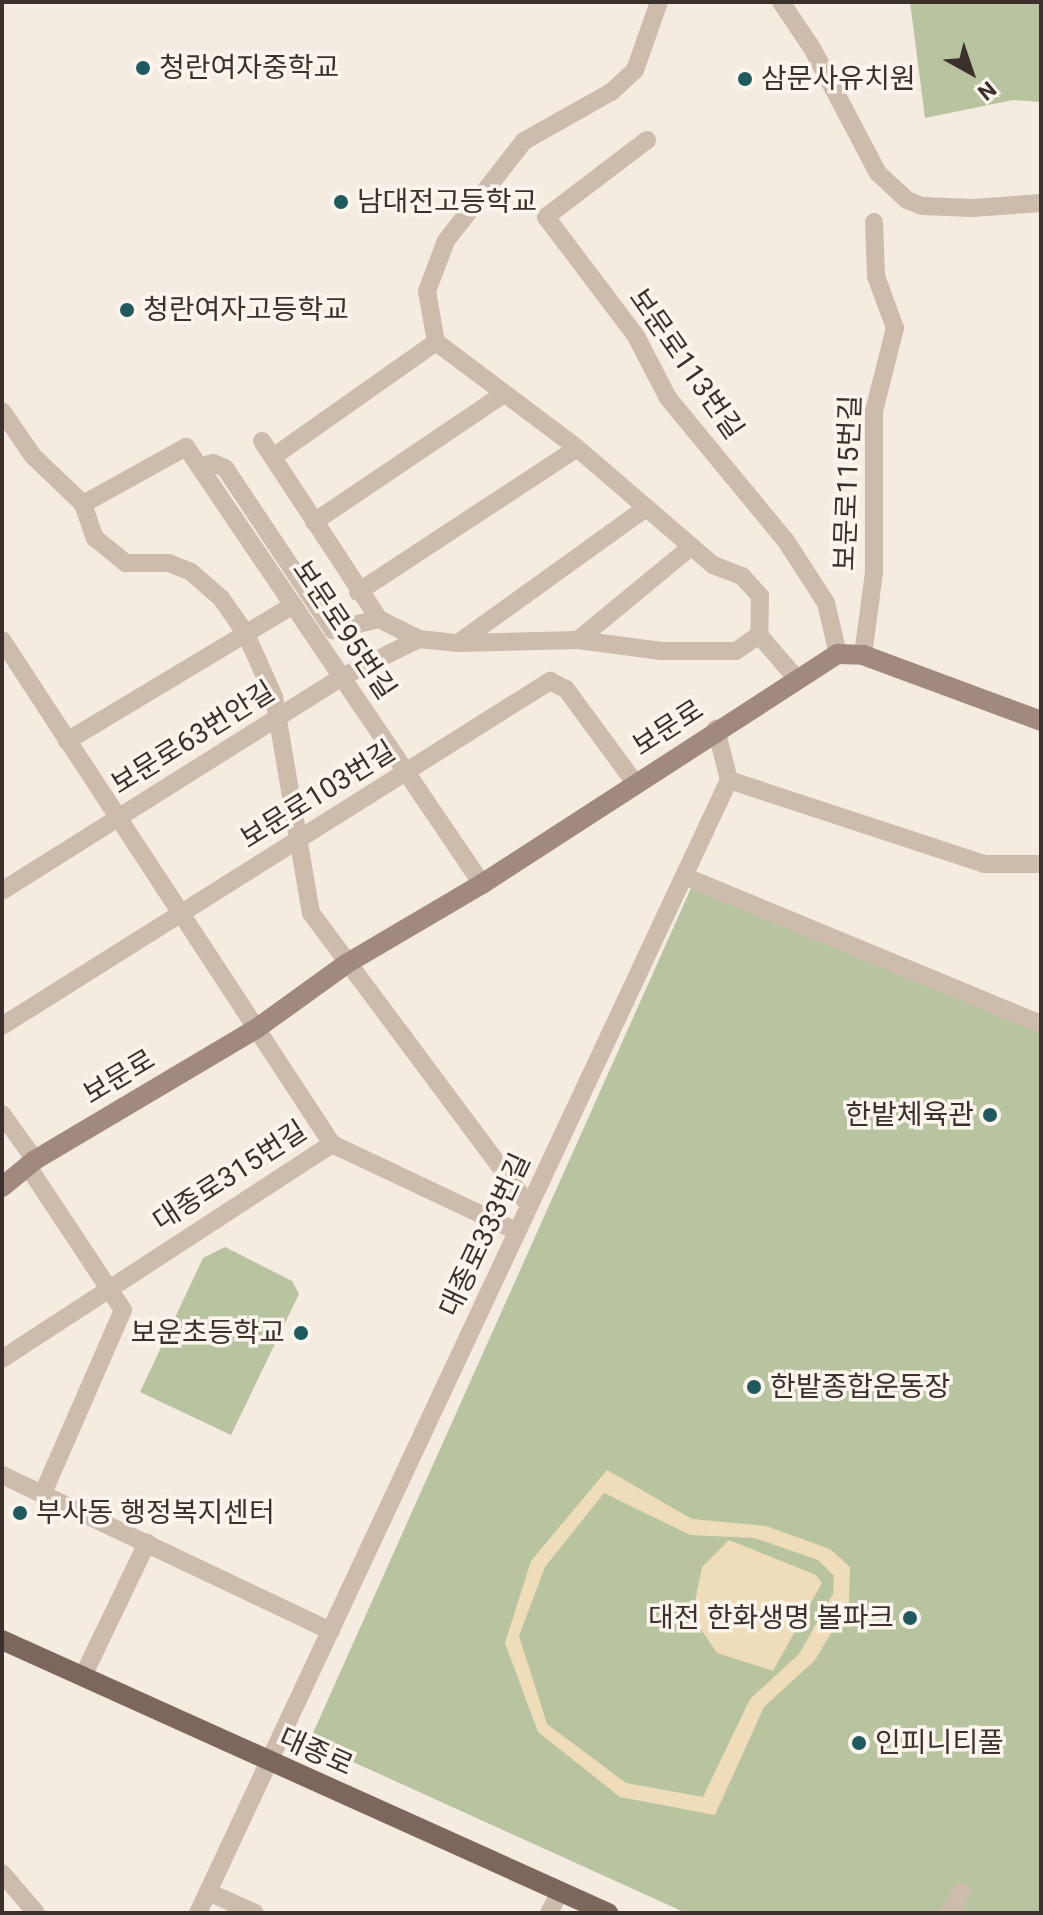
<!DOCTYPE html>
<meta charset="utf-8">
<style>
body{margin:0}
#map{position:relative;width:1043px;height:1915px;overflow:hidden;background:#f4ebe1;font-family:Roboto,"Noto Sans KR",sans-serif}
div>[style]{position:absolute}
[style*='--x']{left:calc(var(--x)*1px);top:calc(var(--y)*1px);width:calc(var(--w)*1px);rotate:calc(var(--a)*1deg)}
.green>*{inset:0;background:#b8c4a0}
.sand>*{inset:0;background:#efdcb8}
.street>*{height:18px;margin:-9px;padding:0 9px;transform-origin:9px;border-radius:9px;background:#cdbbac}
.secondary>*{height:20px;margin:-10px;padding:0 10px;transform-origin:10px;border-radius:10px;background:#a18a7d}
.primary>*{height:20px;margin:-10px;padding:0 10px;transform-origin:10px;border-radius:10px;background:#7d675c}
.dots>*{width:22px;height:22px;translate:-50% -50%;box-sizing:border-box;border:4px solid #fbf5ee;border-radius:50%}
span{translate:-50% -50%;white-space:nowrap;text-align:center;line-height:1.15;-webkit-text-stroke:7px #fbf5ee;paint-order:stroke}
.poi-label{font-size:28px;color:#3b302b}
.left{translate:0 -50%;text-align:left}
.right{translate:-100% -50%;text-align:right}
.street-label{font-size:28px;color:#3b302b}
.frame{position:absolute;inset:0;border:4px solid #3b302b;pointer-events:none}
.north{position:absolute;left:931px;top:32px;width:80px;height:80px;-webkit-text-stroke:6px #fbf5ee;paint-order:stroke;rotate:140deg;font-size:22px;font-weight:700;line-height:32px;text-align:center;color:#3b302b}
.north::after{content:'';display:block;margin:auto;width:28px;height:36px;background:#3b302b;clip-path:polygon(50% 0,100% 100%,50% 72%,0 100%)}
</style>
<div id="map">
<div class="green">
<div style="clip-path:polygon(910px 2px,1041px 2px,1041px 102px,1013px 100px,925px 118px)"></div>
<div style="clip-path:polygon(692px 886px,1041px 1032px,1041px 1913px,686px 1913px,309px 1742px)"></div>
<div style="clip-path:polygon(225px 1247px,292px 1281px,299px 1294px,231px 1435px,140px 1392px,203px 1258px)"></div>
</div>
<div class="sand">
<div style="clip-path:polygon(evenodd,607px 1470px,692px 1519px,766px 1526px,830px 1549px,850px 1567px,849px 1603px,815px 1660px,764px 1707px,715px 1815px,620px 1797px,538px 1732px,505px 1643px,531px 1561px,607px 1470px,604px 1493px,690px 1535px,755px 1538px,818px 1560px,834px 1576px,833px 1594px,799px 1654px,750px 1699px,703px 1797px,626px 1783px,547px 1724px,519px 1636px,545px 1567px,604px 1493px)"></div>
<div style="clip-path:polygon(729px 1540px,816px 1575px,822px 1583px,773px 1671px,717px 1653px,698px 1625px,694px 1607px,702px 1567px)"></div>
</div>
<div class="street">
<div style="--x:659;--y:2;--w:72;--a:109.4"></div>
<div style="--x:635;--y:70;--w:33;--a:137"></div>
<div style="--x:611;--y:92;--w:100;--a:150.6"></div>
<div style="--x:524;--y:141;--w:127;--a:128"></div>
<div style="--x:446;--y:241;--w:53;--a:110.8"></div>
<div style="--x:427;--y:291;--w:52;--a:80"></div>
<div style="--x:436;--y:342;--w:176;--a:36.9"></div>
<div style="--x:577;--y:448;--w:179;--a:40.7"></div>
<div style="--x:713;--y:565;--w:31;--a:21"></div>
<div style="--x:742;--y:576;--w:27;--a:48"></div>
<div style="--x:760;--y:596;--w:39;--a:91"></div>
<div style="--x:759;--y:635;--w:57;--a:49.3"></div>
<div style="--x:781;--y:2;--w:55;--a:56"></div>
<div style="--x:812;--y:48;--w:141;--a:62.2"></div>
<div style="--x:878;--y:173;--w:40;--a:43"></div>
<div style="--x:907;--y:200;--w:16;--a:22"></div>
<div style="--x:922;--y:206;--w:50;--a:2.3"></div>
<div style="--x:972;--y:208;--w:69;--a:-4.1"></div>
<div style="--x:647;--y:140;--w:127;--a:142.7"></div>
<div style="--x:546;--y:217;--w:149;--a:52.9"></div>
<div style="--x:636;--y:336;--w:70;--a:62.7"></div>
<div style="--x:668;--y:398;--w:185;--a:50.5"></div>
<div style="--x:786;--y:541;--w:74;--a:57.2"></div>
<div style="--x:826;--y:603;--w:52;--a:76.8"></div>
<div style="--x:2;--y:411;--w:55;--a:55.4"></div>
<div style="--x:33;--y:456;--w:69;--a:43.8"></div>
<div style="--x:83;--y:504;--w:36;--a:71"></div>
<div style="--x:95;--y:538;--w:40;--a:39"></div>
<div style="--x:126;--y:563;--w:43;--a:0"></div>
<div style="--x:169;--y:563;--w:24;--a:22"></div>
<div style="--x:191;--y:572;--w:40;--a:41"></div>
<div style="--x:221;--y:598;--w:44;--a:55.2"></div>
<div style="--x:246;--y:634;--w:69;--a:66"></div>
<div style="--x:274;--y:697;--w:219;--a:80.3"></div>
<div style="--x:311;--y:913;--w:365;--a:53.3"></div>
<div style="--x:262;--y:441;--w:213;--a:56.7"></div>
<div style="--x:379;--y:619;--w:45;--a:26.6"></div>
<div style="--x:419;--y:639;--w:39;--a:6"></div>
<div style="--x:458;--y:643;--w:120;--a:-1.4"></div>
<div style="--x:578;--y:640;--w:84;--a:7.5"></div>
<div style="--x:661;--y:651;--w:75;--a:0"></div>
<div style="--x:736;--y:651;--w:28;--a:-35"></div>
<div style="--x:273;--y:457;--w:199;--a:-35.2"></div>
<div style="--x:202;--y:466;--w:11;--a:-15"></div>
<div style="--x:213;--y:463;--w:13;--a:23"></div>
<div style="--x:225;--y:468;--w:195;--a:56.3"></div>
<div style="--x:333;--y:630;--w:47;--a:-13.4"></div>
<div style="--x:83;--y:504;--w:118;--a:-29"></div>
<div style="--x:186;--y:447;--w:528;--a:55.89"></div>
<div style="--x:314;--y:522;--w:227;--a:-34"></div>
<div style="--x:358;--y:592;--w:262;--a:-33.3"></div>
<div style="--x:2;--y:640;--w:602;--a:56.78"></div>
<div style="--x:578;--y:640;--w:146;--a:-39.5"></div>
<div style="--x:458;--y:643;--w:231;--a:-35.7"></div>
<div style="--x:863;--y:655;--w:83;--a:-82.4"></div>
<div style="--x:874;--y:573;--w:162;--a:-90"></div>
<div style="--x:874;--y:411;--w:86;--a:-75.8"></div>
<div style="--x:895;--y:328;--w:55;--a:-110.1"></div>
<div style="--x:876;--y:276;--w:54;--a:-92.1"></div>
<div style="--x:67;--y:741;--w:264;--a:-31"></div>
<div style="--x:729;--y:780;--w:268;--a:18.2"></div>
<div style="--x:984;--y:864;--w:57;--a:0"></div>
<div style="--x:686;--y:877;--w:384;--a:22.5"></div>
<div style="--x:2;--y:891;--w:402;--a:-32.2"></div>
<div style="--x:342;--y:677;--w:86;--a:-26.3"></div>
<div style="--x:2;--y:1026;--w:648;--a:-32.19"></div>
<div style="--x:550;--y:681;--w:18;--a:27"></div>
<div style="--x:566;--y:689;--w:117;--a:53.7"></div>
<div style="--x:2;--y:1114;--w:57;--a:54.3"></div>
<div style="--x:29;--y:1168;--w:170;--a:56.5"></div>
<div style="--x:123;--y:1310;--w:202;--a:113.6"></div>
<div style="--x:2;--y:1359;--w:394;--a:-33.1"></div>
<div style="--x:332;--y:1144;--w:204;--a:25.3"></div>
<div style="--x:2;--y:1475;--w:364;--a:25.4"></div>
<div style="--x:83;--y:1676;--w:148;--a:-64.3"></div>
<div style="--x:2;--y:1873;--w:52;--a:49.6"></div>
<div style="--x:208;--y:1892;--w:51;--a:24.1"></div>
<div style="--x:198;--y:1913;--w:1251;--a:-64.89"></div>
<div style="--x:729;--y:780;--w:53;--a:-104.3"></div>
<div style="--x:549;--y:1913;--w:25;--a:-63"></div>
<div style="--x:950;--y:1913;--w:24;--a:-62"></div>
</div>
<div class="secondary">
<div style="--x:2;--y:1187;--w:43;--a:-39.3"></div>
<div style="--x:35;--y:1160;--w:257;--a:-30.7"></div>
<div style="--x:256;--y:1029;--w:111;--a:-35.8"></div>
<div style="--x:346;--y:964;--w:158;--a:-30.5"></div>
<div style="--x:482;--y:884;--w:424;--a:-32.9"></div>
<div style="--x:838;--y:654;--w:25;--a:2"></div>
<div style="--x:863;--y:655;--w:190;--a:20.3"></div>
</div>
<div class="primary">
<div style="--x:2;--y:1640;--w:665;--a:24.25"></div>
</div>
<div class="dots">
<div style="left:143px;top:68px;background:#1f5a5e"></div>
<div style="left:745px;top:79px;background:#1f5a5e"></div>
<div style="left:341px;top:202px;background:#1f5a5e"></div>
<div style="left:127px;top:310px;background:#1f5a5e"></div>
<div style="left:990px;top:1115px;background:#1f5a5e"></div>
<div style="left:301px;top:1333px;background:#1f5a5e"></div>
<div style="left:754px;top:1387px;background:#1f5a5e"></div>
<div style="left:20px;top:1513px;background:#1f5a5e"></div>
<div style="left:910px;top:1618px;background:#1f5a5e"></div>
<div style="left:859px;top:1743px;background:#1f5a5e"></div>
</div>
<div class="poi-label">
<span class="left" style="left:159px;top:68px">청란여자중학교</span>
<span class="left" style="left:761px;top:79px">삼문사유치원</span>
<span class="left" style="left:357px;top:202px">남대전고등학교</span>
<span class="left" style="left:143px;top:310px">청란여자고등학교</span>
<span class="right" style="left:974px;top:1115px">한밭체육관</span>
<span class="right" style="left:285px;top:1333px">보운초등학교</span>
<span class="left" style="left:770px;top:1387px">한밭종합운동장</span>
<span class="left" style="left:36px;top:1513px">부사동 행정복지센터</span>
<span class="right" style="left:894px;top:1618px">대전 한화생명 볼파크</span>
<span class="left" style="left:875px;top:1743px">인피니티풀</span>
</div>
<div class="street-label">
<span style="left:686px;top:364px;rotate:55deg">보문로113번길</span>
<span style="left:848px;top:483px;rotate:-88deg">보문로115번길</span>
<span style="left:344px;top:630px;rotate:56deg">보문로95번길</span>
<span style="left:668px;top:728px;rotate:-33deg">보문로</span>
<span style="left:193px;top:738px;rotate:-32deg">보문로63번안길</span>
<span style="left:318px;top:795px;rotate:-32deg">보문로103번길</span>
<span style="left:119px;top:1077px;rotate:-31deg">보문로</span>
<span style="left:230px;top:1176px;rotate:-33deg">대종로315번길</span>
<span style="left:485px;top:1235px;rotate:-65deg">대종로333번길</span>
<span style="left:316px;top:1752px;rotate:24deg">대종로</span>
</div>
<div class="frame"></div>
<div class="north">N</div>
</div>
